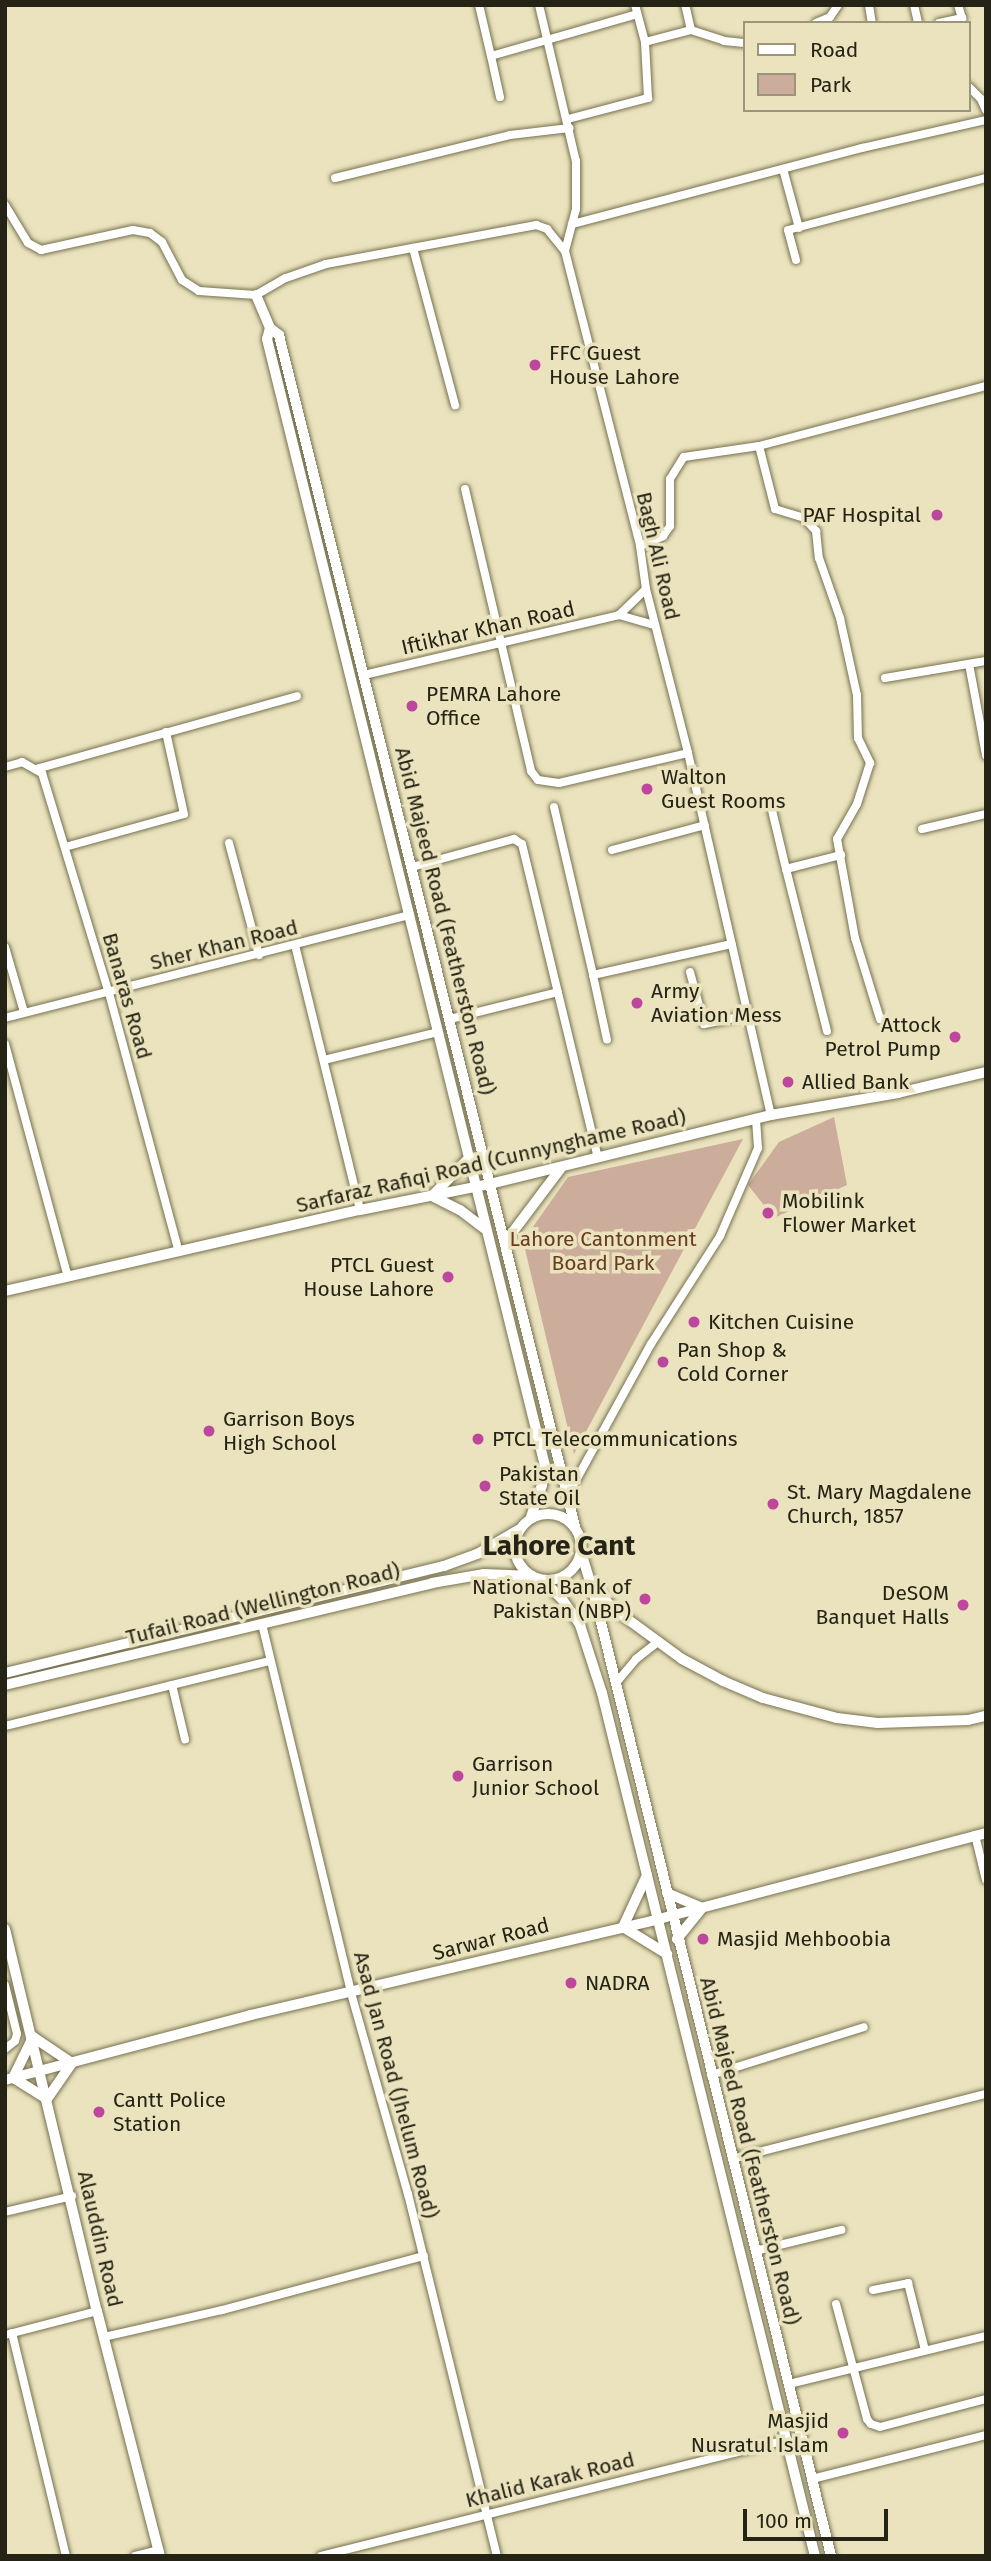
<!DOCTYPE html>
<style>
body{margin:0}
#map{position:relative;width:991px;height:2561px;overflow:hidden;background:#eae3be;font-family:"Fira Sans",sans-serif}
div>[style]{position:absolute}
[style*='--x']{left:calc(var(--x)*1px);top:calc(var(--y)*1px);width:calc(var(--w)*1px);rotate:calc(var(--a)*1deg)}
.green>*{inset:0;background:#ccac9a}
.roads{filter:drop-shadow(0 0 2px #77714f) drop-shadow(0 0 2px #77714f)}
.minor>*{height:8px;margin:-4px;padding:0 4px;transform-origin:4px;border-radius:4px;background:#fff}
.tertiary>*{height:10px;margin:-5px;padding:0 5px;transform-origin:5px;border-radius:5px;background:#fff}
.secondary>*{height:10px;margin:-5px;padding:0 5px;transform-origin:5px;border-radius:5px;background:#fff}
.secondary>.ring{margin:-5px;padding:0;box-sizing:content-box;background:none;border:10px solid #fff;border-radius:50%}
.dots>*{width:19px;height:19px;translate:-50% -50%;box-sizing:border-box;border:4px solid #eae3be;border-radius:50%}
span{translate:-50% -50%;white-space:nowrap;text-align:center;line-height:1.15;-webkit-text-stroke:7px #eae3be;paint-order:stroke}
.poi-label{font-size:21px;color:#252315}
.left{translate:0 -50%;text-align:left}
.right{translate:-100% -50%;text-align:right}
.street-label{font-size:21px;color:#252315}
.park-label{font-size:21px;color:#693c1f}
.district-label{font-size:28px;color:#252315;font-weight:700}
.frame{position:absolute;inset:0;border:7px solid #252315;pointer-events:none}
.legend{position:absolute;left:743px;top:21px;width:228px;height:91px;box-sizing:border-box;background:#eae3be;border:2px solid #9b967a;margin:0;padding:9px 12px;list-style:none;font-size:21px;color:#252315}
.legend li{display:flex;align-items:center;gap:14px;height:35px}
.legend b{width:35px;border:2px solid #9b967a}
.scale{position:absolute;left:743px;top:2509px;width:145px;height:32px;box-sizing:border-box;border:4px solid #252315;border-top:0;padding-left:9px;font-size:21px;line-height:24px;white-space:nowrap;color:#252315;-webkit-text-stroke:5px #eae3be;paint-order:stroke}
</style>
<div id="map">
<div class="green">
<div style="clip-path:polygon(834px 1117px,847px 1185px,774px 1218px,748px 1185px,779px 1142px)"></div>
<div style="clip-path:polygon(743px 1139px,574px 1454px,523px 1241px,568px 1177px)"></div>
</div>
<div class="roads">
<div class="minor">
<div style="--x:479;--y:5;--w:52;--a:76.8"></div>
<div style="--x:491;--y:56;--w:152;--a:-16"></div>
<div style="--x:539;--y:5;--w:160;--a:76.7"></div>
<div style="--x:576;--y:161;--w:48;--a:90"></div>
<div style="--x:576;--y:209;--w:43;--a:104.7"></div>
<div style="--x:565;--y:251;--w:304;--a:75.7"></div>
<div style="--x:640;--y:546;--w:43;--a:82.1"></div>
<div style="--x:646;--y:589;--w:169;--a:75.6"></div>
<div style="--x:688;--y:753;--w:371;--a:77.1"></div>
<div style="--x:869;--y:5;--w:18;--a:81"></div>
<div style="--x:914;--y:5;--w:18;--a:77"></div>
<div style="--x:816;--y:23;--w:15;--a:-23"></div>
<div style="--x:830;--y:17;--w:14;--a:-56"></div>
<div style="--x:939;--y:23;--w:24;--a:-12"></div>
<div style="--x:962;--y:18;--w:14;--a:-107"></div>
<div style="--x:691;--y:30;--w:35;--a:18"></div>
<div style="--x:724;--y:41;--w:20;--a:6"></div>
<div style="--x:645;--y:42;--w:48;--a:-14.6"></div>
<div style="--x:691;--y:30;--w:26;--a:-103"></div>
<div style="--x:491;--y:56;--w:42;--a:77.6"></div>
<div style="--x:968;--y:86;--w:18;--a:45"></div>
<div style="--x:981;--y:99;--w:12;--a:66"></div>
<div style="--x:568;--y:119;--w:83;--a:-14.7"></div>
<div style="--x:648;--y:98;--w:56;--a:-93.1"></div>
<div style="--x:645;--y:42;--w:38;--a:-105"></div>
<div style="--x:783;--y:169;--w:61;--a:74.8"></div>
<div style="--x:335;--y:178;--w:180;--a:-13.8"></div>
<div style="--x:510;--y:135;--w:60;--a:-6.7"></div>
<div style="--x:5;--y:205;--w:44;--a:58.8"></div>
<div style="--x:28;--y:243;--w:15;--a:28"></div>
<div style="--x:41;--y:250;--w:94;--a:-12.3"></div>
<div style="--x:133;--y:230;--w:17;--a:10"></div>
<div style="--x:150;--y:233;--w:15;--a:37"></div>
<div style="--x:162;--y:242;--w:43;--a:62.2"></div>
<div style="--x:182;--y:280;--w:20;--a:33"></div>
<div style="--x:199;--y:291;--w:57;--a:4"></div>
<div style="--x:256;--y:295;--w:34;--a:-30"></div>
<div style="--x:286;--y:278;--w:42;--a:-19.3"></div>
<div style="--x:326;--y:264;--w:214;--a:-10.5"></div>
<div style="--x:536;--y:225;--w:12;--a:20"></div>
<div style="--x:547;--y:229;--w:28;--a:51"></div>
<div style="--x:572;--y:224;--w:300;--a:-14.7"></div>
<div style="--x:862;--y:148;--w:127;--a:-12.7"></div>
<div style="--x:413;--y:248;--w:163;--a:75"></div>
<div style="--x:796;--y:260;--w:31;--a:-105"></div>
<div style="--x:788;--y:230;--w:205;--a:-14.7"></div>
<div style="--x:759;--y:446;--w:65;--a:75.7"></div>
<div style="--x:775;--y:509;--w:30;--a:17"></div>
<div style="--x:804;--y:518;--w:18;--a:47"></div>
<div style="--x:816;--y:531;--w:27;--a:84"></div>
<div style="--x:819;--y:558;--w:64;--a:70.7"></div>
<div style="--x:840;--y:618;--w:79;--a:77.6"></div>
<div style="--x:857;--y:695;--w:43;--a:88.7"></div>
<div style="--x:858;--y:738;--w:28;--a:64"></div>
<div style="--x:870;--y:763;--w:43;--a:107.6"></div>
<div style="--x:857;--y:804;--w:40;--a:119.7"></div>
<div style="--x:837;--y:839;--w:101;--a:79.7"></div>
<div style="--x:855;--y:938;--w:85;--a:72.8"></div>
<div style="--x:465;--y:489;--w:290;--a:76.8"></div>
<div style="--x:531;--y:771;--w:11;--a:52"></div>
<div style="--x:538;--y:780;--w:21;--a:8"></div>
<div style="--x:559;--y:783;--w:132;--a:-13.1"></div>
<div style="--x:640;--y:546;--w:25;--a:-23"></div>
<div style="--x:663;--y:536;--w:12;--a:-55"></div>
<div style="--x:670;--y:526;--w:47;--a:-90"></div>
<div style="--x:670;--y:479;--w:26;--a:-58"></div>
<div style="--x:684;--y:457;--w:76;--a:-8.3"></div>
<div style="--x:759;--y:446;--w:235;--a:-14.8"></div>
<div style="--x:619;--y:615;--w:37;--a:-44"></div>
<div style="--x:969;--y:664;--w:93;--a:79.4"></div>
<div style="--x:364;--y:675;--w:262;--a:-13.2"></div>
<div style="--x:619;--y:615;--w:37;--a:16"></div>
<div style="--x:885;--y:678;--w:102;--a:-9.6"></div>
<div style="--x:5;--y:767;--w:18;--a:-16"></div>
<div style="--x:22;--y:762;--w:23;--a:29"></div>
<div style="--x:42;--y:773;--w:230;--a:73.1"></div>
<div style="--x:109;--y:993;--w:268;--a:74.9"></div>
<div style="--x:36;--y:769;--w:271;--a:-15.6"></div>
<div style="--x:771;--y:806;--w:65;--a:76.6"></div>
<div style="--x:554;--y:807;--w:172;--a:76.9"></div>
<div style="--x:593;--y:975;--w:142;--a:-12.6"></div>
<div style="--x:922;--y:829;--w:66;--a:-13.2"></div>
<div style="--x:229;--y:843;--w:116;--a:75"></div>
<div style="--x:65;--y:847;--w:123;--a:-15.5"></div>
<div style="--x:184;--y:814;--w:84;--a:-102.4"></div>
<div style="--x:612;--y:850;--w:96;--a:-15"></div>
<div style="--x:412;--y:867;--w:106;--a:-15.4"></div>
<div style="--x:514;--y:839;--w:9;--a:32"></div>
<div style="--x:522;--y:844;--w:322;--a:76.4"></div>
<div style="--x:295;--y:945;--w:273;--a:76.2"></div>
<div style="--x:5;--y:947;--w:68;--a:73.7"></div>
<div style="--x:690;--y:972;--w:54;--a:74.9"></div>
<div style="--x:704;--y:1024;--w:46;--a:-11.3"></div>
<div style="--x:593;--y:975;--w:66;--a:77.8"></div>
<div style="--x:5;--y:1018;--w:418;--a:-14.3"></div>
<div style="--x:450;--y:1019;--w:111;--a:-14"></div>
<div style="--x:827;--y:1031;--w:167;--a:-104.2"></div>
<div style="--x:786;--y:869;--w:57;--a:-14.3"></div>
<div style="--x:5;--y:1044;--w:241;--a:74.9"></div>
<div style="--x:324;--y:1060;--w:117;--a:-13.8"></div>
<div style="--x:569;--y:1493;--w:170;--a:-61.2"></div>
<div style="--x:651;--y:1344;--w:128;--a:-57.4"></div>
<div style="--x:720;--y:1236;--w:96;--a:-66.6"></div>
<div style="--x:758;--y:1148;--w:29;--a:-94"></div>
<div style="--x:262;--y:1624;--w:380;--a:76.4"></div>
<div style="--x:351;--y:1993;--w:209;--a:74.2"></div>
<div style="--x:408;--y:2194;--w:373;--a:76.2"></div>
<div style="--x:616;--y:1683;--w:31;--a:-50"></div>
<div style="--x:636;--y:1659;--w:28;--a:-38"></div>
<div style="--x:172;--y:1685;--w:56;--a:76.5"></div>
<div style="--x:5;--y:1726;--w:272;--a:-13.8"></div>
<div style="--x:975;--y:1835;--w:46;--a:76.3"></div>
<div style="--x:5;--y:1985;--w:50;--a:76.2"></div>
<div style="--x:17;--y:2034;--w:7;--a:106"></div>
<div style="--x:15;--y:2041;--w:13;--a:141"></div>
<div style="--x:711;--y:2075;--w:160;--a:-17.4"></div>
<div style="--x:732;--y:2159;--w:262;--a:-14.4"></div>
<div style="--x:5;--y:2212;--w:69;--a:-13.4"></div>
<div style="--x:755;--y:2251;--w:89;--a:-13.7"></div>
<div style="--x:873;--y:2290;--w:36;--a:-11"></div>
<div style="--x:908;--y:2283;--w:69;--a:75.8"></div>
<div style="--x:836;--y:2304;--w:119;--a:74.9"></div>
<div style="--x:867;--y:2419;--w:6;--a:51"></div>
<div style="--x:871;--y:2424;--w:9;--a:18"></div>
<div style="--x:880;--y:2427;--w:110;--a:-14.8"></div>
<div style="--x:12;--y:2333;--w:229;--a:76.4"></div>
<div style="--x:5;--y:2335;--w:95;--a:-14.6"></div>
<div style="--x:104;--y:2337;--w:121;--a:-12.9"></div>
<div style="--x:222;--y:2310;--w:209;--a:-15"></div>
<div style="--x:789;--y:2384;--w:203;--a:-13.7"></div>
<div style="--x:812;--y:2479;--w:179;--a:-14.2"></div>
<div style="--x:135;--y:2556;--w:25;--a:-14"></div>
<div style="--x:321;--y:2556;--w:480;--a:-14"></div>
</div>
<div class="tertiary">
<div style="--x:256;--y:295;--w:36;--a:67"></div>
<div style="--x:270;--y:328;--w:11;--a:38"></div>
<div style="--x:279;--y:335;--w:1228;--a:76.05"></div>
<div style="--x:270;--y:328;--w:11;--a:105"></div>
<div style="--x:267;--y:339;--w:1161;--a:76.14"></div>
<div style="--x:545;--y:1466;--w:19;--a:99"></div>
<div style="--x:542;--y:1485;--w:34;--a:109"></div>
<div style="--x:470;--y:1157;--w:54;--a:134.3"></div>
<div style="--x:432;--y:1196;--w:31;--a:27"></div>
<div style="--x:460;--y:1210;--w:31;--a:37"></div>
<div style="--x:506;--y:1241;--w:91;--a:-53"></div>
<div style="--x:5;--y:1291;--w:364;--a:-12.9"></div>
<div style="--x:360;--y:1210;--w:133;--a:-11.3"></div>
<div style="--x:490;--y:1184;--w:289;--a:-13.8"></div>
<div style="--x:771;--y:1115;--w:129;--a:-9.8"></div>
<div style="--x:898;--y:1093;--w:90;--a:-13.4"></div>
<div style="--x:5;--y:1929;--w:393;--a:76.5"></div>
<div style="--x:97;--y:2311;--w:253;--a:75.6"></div>
<div style="--x:33;--y:2037;--w:47;--a:33.7"></div>
<div style="--x:72;--y:2063;--w:44;--a:124.8"></div>
<div style="--x:47;--y:2099;--w:40;--a:-148"></div>
<div style="--x:13;--y:2078;--w:46;--a:-64"></div>
<div style="--x:5;--y:2080;--w:254;--a:-14.8"></div>
<div style="--x:251;--y:2015;--w:419;--a:-13.2"></div>
<div style="--x:659;--y:1919;--w:338;--a:-14.7"></div>
</div>
<div class="secondary">
<div class="ring" style="left:515px;top:1514px;width:56px;height:56px"></div>
<div style="--x:581;--y:1552;--w:48;--a:73.1"></div>
<div style="--x:595;--y:1598;--w:987;--a:76.16"></div>
<div style="--x:543;--y:1580;--w:27;--a:45"></div>
<div style="--x:562;--y:1599;--w:32;--a:55"></div>
<div style="--x:580;--y:1625;--w:71;--a:72.1"></div>
<div style="--x:602;--y:1693;--w:889;--a:76.14"></div>
<div style="--x:595;--y:1587;--w:26;--a:51"></div>
<div style="--x:611;--y:1607;--w:88;--a:36.2"></div>
<div style="--x:682;--y:1659;--w:47;--a:28.2"></div>
<div style="--x:723;--y:1681;--w:43;--a:23"></div>
<div style="--x:763;--y:1698;--w:77;--a:15.1"></div>
<div style="--x:837;--y:1718;--w:41;--a:7"></div>
<div style="--x:878;--y:1723;--w:90;--a:-1.9"></div>
<div style="--x:968;--y:1720;--w:18;--a:-13"></div>
<div style="--x:5;--y:1673;--w:452;--a:-13.7"></div>
<div style="--x:444;--y:1566;--w:35;--a:-20"></div>
<div style="--x:477;--y:1554;--w:48;--a:-30.3"></div>
<div style="--x:5;--y:1685;--w:439;--a:-13.4"></div>
<div style="--x:432;--y:1583;--w:53;--a:-9.8"></div>
<div style="--x:484;--y:1574;--w:48;--a:2.4"></div>
<div style="--x:647;--y:1875;--w:57;--a:114.8"></div>
<div style="--x:623;--y:1927;--w:52;--a:31.5"></div>
<div style="--x:667;--y:1893;--w:38;--a:23"></div>
<div style="--x:702;--y:1908;--w:40;--a:129"></div>
</div>
</div>
<div class="dots">
<div style="left:535px;top:365px;background:#bd479d"></div>
<div style="left:937px;top:515px;background:#bd479d"></div>
<div style="left:412px;top:706px;background:#bd479d"></div>
<div style="left:647px;top:789px;background:#bd479d"></div>
<div style="left:637px;top:1003px;background:#bd479d"></div>
<div style="left:955px;top:1037px;background:#bd479d"></div>
<div style="left:788px;top:1082px;background:#bd479d"></div>
<div style="left:768px;top:1213px;background:#bd479d"></div>
<div style="left:448px;top:1277px;background:#bd479d"></div>
<div style="left:694px;top:1322px;background:#bd479d"></div>
<div style="left:663px;top:1362px;background:#bd479d"></div>
<div style="left:209px;top:1431px;background:#bd479d"></div>
<div style="left:478px;top:1439px;background:#bd479d"></div>
<div style="left:485px;top:1486px;background:#bd479d"></div>
<div style="left:773px;top:1504px;background:#bd479d"></div>
<div style="left:645px;top:1599px;background:#bd479d"></div>
<div style="left:963px;top:1605px;background:#bd479d"></div>
<div style="left:458px;top:1776px;background:#bd479d"></div>
<div style="left:703px;top:1939px;background:#bd479d"></div>
<div style="left:571px;top:1983px;background:#bd479d"></div>
<div style="left:99px;top:2112px;background:#bd479d"></div>
<div style="left:843px;top:2433px;background:#bd479d"></div>
</div>
<div class="poi-label">
<span class="left" style="left:549px;top:365px">FFC Guest<br>House Lahore</span>
<span class="right" style="left:921px;top:515px">PAF Hospital</span>
<span class="left" style="left:426px;top:706px">PEMRA Lahore<br>Office</span>
<span class="left" style="left:661px;top:789px">Walton<br>Guest Rooms</span>
<span class="left" style="left:651px;top:1003px">Army<br>Aviation Mess</span>
<span class="right" style="left:941px;top:1037px">Attock<br>Petrol Pump</span>
<span class="left" style="left:802px;top:1082px">Allied Bank</span>
<span class="left" style="left:782px;top:1213px">Mobilink<br>Flower Market</span>
<span class="right" style="left:434px;top:1277px">PTCL Guest<br>House Lahore</span>
<span class="left" style="left:708px;top:1322px">Kitchen Cuisine</span>
<span class="left" style="left:677px;top:1362px">Pan Shop &amp;<br>Cold Corner</span>
<span class="left" style="left:223px;top:1431px">Garrison Boys<br>High School</span>
<span class="left" style="left:492px;top:1439px">PTCL Telecommunications</span>
<span class="left" style="left:499px;top:1486px">Pakistan<br>State Oil</span>
<span class="left" style="left:787px;top:1504px">St. Mary Magdalene<br>Church, 1857</span>
<span class="right" style="left:631px;top:1599px">National Bank of<br>Pakistan (NBP)</span>
<span class="right" style="left:949px;top:1605px">DeSOM<br>Banquet Halls</span>
<span class="left" style="left:472px;top:1776px">Garrison<br>Junior School</span>
<span class="left" style="left:717px;top:1939px">Masjid Mehboobia</span>
<span class="left" style="left:585px;top:1983px">NADRA</span>
<span class="left" style="left:113px;top:2112px">Cantt Police<br>Station</span>
<span class="right" style="left:829px;top:2433px">Masjid<br>Nusratul Islam</span>
</div>
<div class="street-label">
<span style="left:658px;top:556px;rotate:77deg">Bagh Ali Road</span>
<span style="left:488px;top:628px;rotate:-13deg">Iftikhar Khan Road</span>
<span style="left:445px;top:921px;rotate:76deg">Abid Majeed Road (Featherston Road)</span>
<span style="left:224px;top:945px;rotate:-14deg">Sher Khan Road</span>
<span style="left:127px;top:996px;rotate:74deg">Banaras Road</span>
<span style="left:491px;top:1161px;rotate:-13deg">Sarfaraz Rafiqi Road (Cunnynghame Road)</span>
<span style="left:263px;top:1604px;rotate:-14deg">Tufail Road (Wellington Road)</span>
<span style="left:491px;top:1939px;rotate:-14deg">Sarwar Road</span>
<span style="left:396px;top:2085px;rotate:75deg">Asad Jan Road (Jhelum Road)</span>
<span style="left:750px;top:2151px;rotate:76deg">Abid Majeed Road (Featherston Road)</span>
<span style="left:100px;top:2239px;rotate:77deg">Alauddin Road</span>
<span style="left:550px;top:2480px;rotate:-14deg">Khalid Karak Road</span>
</div>
<div class="park-label">
<span style="left:603px;top:1251px">Lahore Cantonment<br>Board Park</span>
</div>
<div class="district-label">
<span style="left:559px;top:1546px">Lahore Cant</span>
</div>
<div class="frame"></div>
<ul class="legend">
<li><b style="height:9px;background:#fff"></b>Road</li>
<li><b style="height:19px;background:#ccac9a"></b>Park</li>
</ul>
<div class="scale">100 m</div>
</div>
